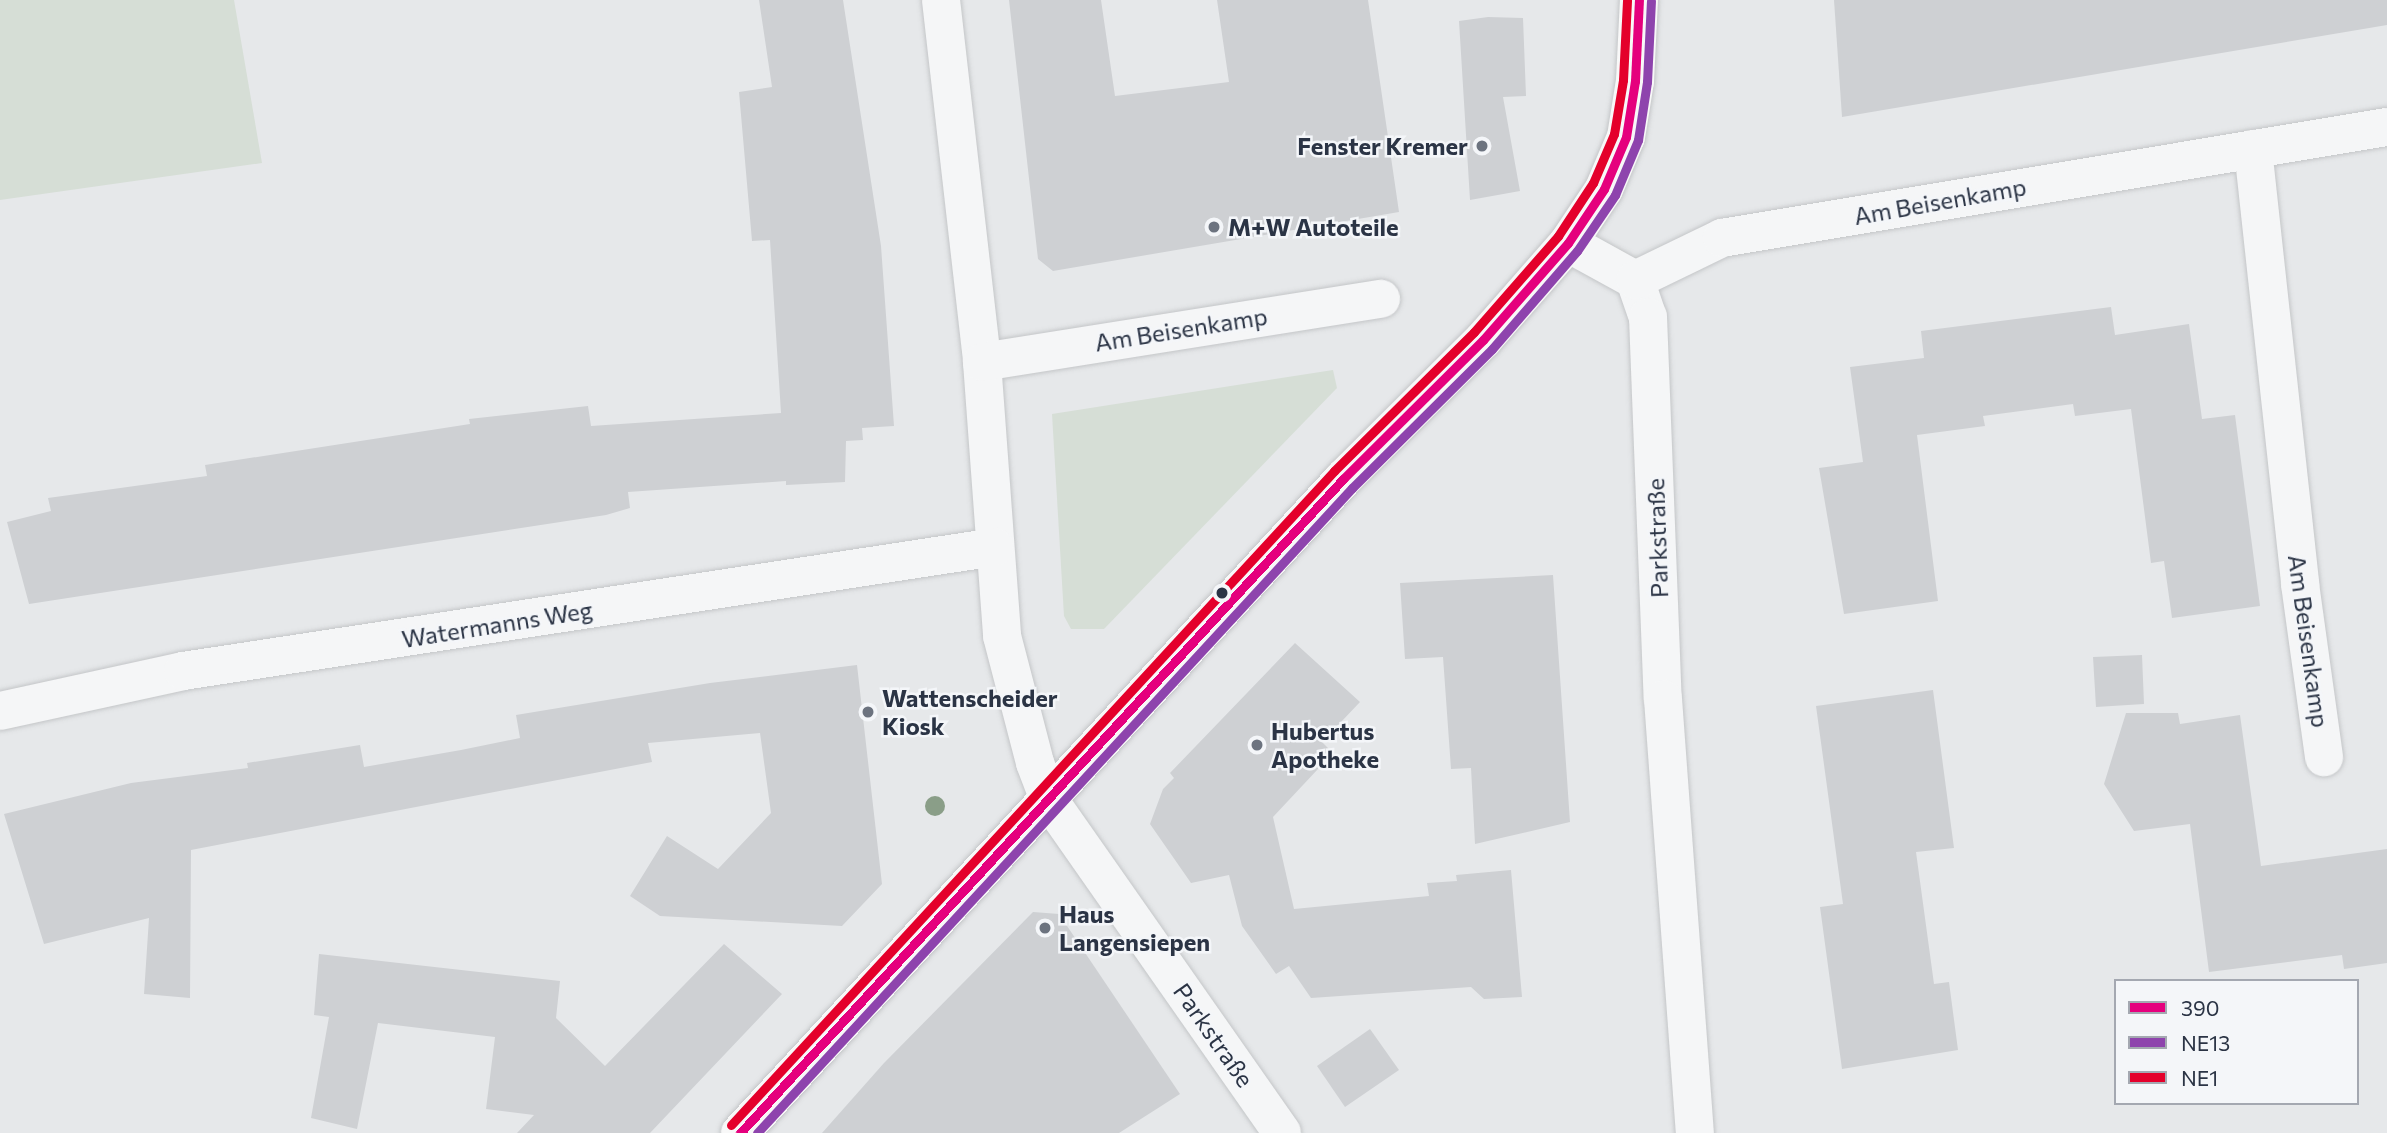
<!DOCTYPE html>
<meta charset="utf-8">
<style>
body{margin:0}
#map{position:relative;width:2387px;height:1133px;overflow:hidden;background:#e6e8ea;font-family:Commissioner,sans-serif}
div>[style]{position:absolute}
[style*='--x']{left:calc(var(--x)*1px);top:calc(var(--y)*1px);width:calc(var(--w)*1px);rotate:calc(var(--a)*1deg)}
.green>*{inset:0;background:#d6ded6}
.building>*{inset:0;background:#ced0d3}
.roads{filter:drop-shadow(0 0 2px #c4c6c8) drop-shadow(0 0 2px #c4c6c8)}
.street>*{height:38px;margin:-19px;padding:0 19px;transform-origin:19px;border-radius:19px;background:#f5f6f7}
.secondary>*{height:38px;margin:-19px;padding:0 19px;transform-origin:19px;border-radius:19px;background:#f8f8f8}
.bus-1>*{height:9px;margin:-4.5px;padding:0 4.5px;transform-origin:4.5px;border-radius:4.5px;background:#e5007d}
.bus-2>*{height:9px;margin:-4.5px;padding:0 4.5px;transform-origin:4.5px;border-radius:4.5px;background:#8e44ad}
.bus-3>*{height:9px;margin:-4.5px;padding:0 4.5px;transform-origin:4.5px;border-radius:4.5px;background:#e4002b}
.trees>*{width:20px;height:20px;margin:-10px;border-radius:50%;background:#8a9e88}
.dots>*{width:19px;height:19px;translate:-50% -50%;box-sizing:border-box;border:4px solid #f4f6f9;border-radius:50%}
span{translate:-50% -50%;white-space:nowrap;text-align:center;line-height:1.15;-webkit-text-stroke:5px #f4f6f9;paint-order:stroke}
.poi-label{font-size:24px;color:#2b3445;font-weight:700}
.right{translate:-100% -50%;text-align:right}
.left{translate:0 -50%;text-align:left}
.street-label{font-size:24px;color:#2b3445}
.legend{position:absolute;left:2114px;top:979px;width:245px;height:126px;box-sizing:border-box;background:#f4f6f9;border:2px solid #a4a8b1;margin:0;padding:9px 12px;list-style:none;font-size:21px;color:#2b3445}
.legend li{display:flex;align-items:center;gap:14px;height:35px}
.legend b{width:35px;border:2px solid #a4a8b1}
</style>
<div id="map">
<div class="green">
<div style="clip-path:polygon(0 0,234px 0,262px 163px,0 200px)"></div>
<div style="clip-path:polygon(1333px 370px,1337px 388px,1104px 629px,1071px 629px,1064px 616px,1052px 414px)"></div>
</div>
<div class="building">
<div style="clip-path:polygon(759px 0,843px 0,881px 246px,894px 426px,862px 428px,863px 440px,846px 441px,845px 482px,786px 485px,786px 481px,628px 492px,630px 508px,606px 515px,29px 604px,7px 522px,51px 511px,48px 498px,207px 476px,205px 465px,470px 424px,469px 419px,588px 406px,591px 426px,781px 413px,770px 240px,752px 241px,739px 92px,772px 87px)"></div>
<div style="clip-path:polygon(1009px 0,1101px 0,1115px 96px,1229px 82px,1217px 0,1368px 0,1399px 212px,1053px 271px,1038px 259px)"></div>
<div style="clip-path:polygon(1834px 0,2387px 0,2387px 25px,1842px 117px)"></div>
<div style="clip-path:polygon(1488px 17px,1523px 18px,1526px 96px,1503px 97px,1520px 191px,1470px 200px,1459px 21px)"></div>
<div style="clip-path:polygon(2111px 307px,2115px 335px,2189px 324px,2202px 419px,2235px 415px,2260px 606px,2172px 618px,2164px 561px,2151px 563px,2131px 409px,2075px 416px,2073px 404px,1983px 416px,1985px 426px,1917px 435px,1938px 601px,1844px 614px,1819px 468px,1863px 462px,1850px 367px,1924px 358px,1921px 331px)"></div>
<div style="clip-path:polygon(1553px 575px,1570px 822px,1475px 844px,1471px 768px,1451px 769px,1443px 657px,1405px 659px,1400px 583px)"></div>
<div style="clip-path:polygon(1295px 643px,1360px 702px,1322px 742px,1333px 753px,1273px 817px,1294px 909px,1429px 896px,1427px 883px,1457px 881px,1456px 875px,1511px 870px,1522px 997px,1484px 999px,1471px 987px,1311px 998px,1289px 966px,1276px 974px,1242px 926px,1229px 875px,1191px 883px,1150px 824px,1163px 789px,1174px 778px,1170px 773px)"></div>
<div style="clip-path:polygon(2142px 655px,2144px 704px,2096px 707px,2093px 657px)"></div>
<div style="clip-path:polygon(857px 665px,882px 884px,842px 926px,660px 916px,630px 896px,667px 836px,718px 869px,771px 813px,760px 733px,648px 743px,652px 762px,191px 850px,190px 998px,144px 994px,149px 918px,44px 944px,4px 814px,131px 783px,248px 768px,247px 763px,360px 745px,364px 767px,461px 750px,520px 738px,516px 715px,710px 683px)"></div>
<div style="clip-path:polygon(1933px 690px,1954px 848px,1916px 852px,1934px 984px,1949px 982px,1958px 1050px,1842px 1069px,1820px 907px,1843px 904px,1816px 706px)"></div>
<div style="clip-path:polygon(2126px 713px,2178px 713px,2180px 724px,2240px 715px,2261px 866px,2387px 849px,2387px 963px,2344px 969px,2342px 955px,2209px 972px,2190px 824px,2134px 831px,2104px 784px)"></div>
<div style="clip-path:polygon(1033px 912px,1059px 914px,1180px 1094px,1119px 1133px,822px 1133px,884px 1063px)"></div>
<div style="clip-path:polygon(724px 944px,782px 994px,650px 1133px,517px 1133px,534px 1115px,486px 1109px,495px 1037px,378px 1023px,357px 1129px,311px 1118px,329px 1017px,314px 1015px,319px 954px,560px 981px,556px 1018px,605px 1066px)"></div>
<div style="clip-path:polygon(1370px 1029px,1399px 1070px,1345px 1107px,1317px 1066px)"></div>
</div>
<div class="roads">
<div class="street">
<div style="--x:941;--y:0;--w:364;--a:83.5"></div>
<div style="--x:982;--y:362;--w:275;--a:85.8"></div>
<div style="--x:1002;--y:636;--w:131;--a:75.4"></div>
<div style="--x:1035;--y:763;--w:40;--a:69"></div>
<div style="--x:1049;--y:800;--w:406;--a:55"></div>
<div style="--x:2253;--y:149;--w:438;--a:83.8"></div>
<div style="--x:2300;--y:584;--w:175;--a:82.1"></div>
<div style="--x:1568;--y:243;--w:77;--a:28.9"></div>
<div style="--x:1635;--y:280;--w:39;--a:71"></div>
<div style="--x:1648;--y:317;--w:382;--a:87.8"></div>
<div style="--x:1663;--y:699;--w:435;--a:85.8"></div>
<div style="--x:1635;--y:280;--w:97;--a:-25.8"></div>
<div style="--x:1722;--y:238;--w:674;--a:-9.48"></div>
<div style="--x:982;--y:362;--w:404;--a:-9"></div>
<div style="--x:0;--y:711;--w:187;--a:-12.3"></div>
<div style="--x:183;--y:671;--w:821;--a:-8.68"></div>
</div>
<div class="secondary">
<div style="--x:740;--y:1133;--w:890;--a:-47.32"></div>
<div style="--x:1343;--y:479;--w:197;--a:-44.8"></div>
<div style="--x:1483;--y:340;--w:129;--a:-48.8"></div>
<div style="--x:1568;--y:243;--w:65;--a:-56.3"></div>
<div style="--x:1604;--y:189;--w:56;--a:-67.1"></div>
<div style="--x:1626;--y:137;--w:57;--a:-80.9"></div>
<div style="--x:1635;--y:81;--w:81;--a:-87.2"></div>
</div>
</div>
<div class="bus-1">
<div style="--x:740;--y:1133;--w:890;--a:-47.32"></div>
<div style="--x:1343;--y:479;--w:197;--a:-44.8"></div>
<div style="--x:1483;--y:340;--w:129;--a:-48.8"></div>
<div style="--x:1568;--y:243;--w:65;--a:-56.3"></div>
<div style="--x:1604;--y:189;--w:56;--a:-67.1"></div>
<div style="--x:1626;--y:137;--w:57;--a:-80.9"></div>
<div style="--x:1635;--y:81;--w:81;--a:-87.2"></div>
</div>
<div class="bus-2">
<div style="--x:757;--y:1133;--w:878;--a:-47.31"></div>
<div style="--x:1352;--y:488;--w:197;--a:-44.8"></div>
<div style="--x:1492;--y:349;--w:130;--a:-49.1"></div>
<div style="--x:1577;--y:251;--w:68;--a:-55.8"></div>
<div style="--x:1615;--y:195;--w:60;--a:-67.3"></div>
<div style="--x:1638;--y:140;--w:59;--a:-81.2"></div>
<div style="--x:1647;--y:82;--w:81;--a:-87.2"></div>
</div>
<div class="bus-3">
<div style="--x:731;--y:1125;--w:890;--a:-47.32"></div>
<div style="--x:1334;--y:471;--w:197;--a:-44.8"></div>
<div style="--x:1474;--y:332;--w:128;--a:-48.8"></div>
<div style="--x:1558;--y:236;--w:64;--a:-56.6"></div>
<div style="--x:1593;--y:183;--w:53;--a:-66.8"></div>
<div style="--x:1614;--y:134;--w:55;--a:-80.5"></div>
<div style="--x:1623;--y:80;--w:80;--a:-87.1"></div>
</div>
<div class="trees">
<div style="left:935px;top:806px"></div>
</div>
<div class="dots">
<div style="left:1482px;top:146px;background:#6c737f"></div>
<div style="left:1214px;top:227px;background:#6c737f"></div>
<div style="left:1222px;top:593px;background:#2b3445"></div>
<div style="left:868px;top:712px;background:#6c737f"></div>
<div style="left:1257px;top:745px;background:#6c737f"></div>
<div style="left:1045px;top:928px;background:#6c737f"></div>
</div>
<div class="poi-label">
<span class="right" style="left:1468px;top:146px">Fenster Kremer</span>
<span class="left" style="left:1228px;top:227px">M+W Autoteile</span>
<span class="left" style="left:882px;top:712px">Wattenscheider<br>Kiosk</span>
<span class="left" style="left:1271px;top:745px">Hubertus<br>Apotheke</span>
<span class="left" style="left:1059px;top:928px">Haus<br>Langensiepen</span>
</div>
<div class="street-label">
<span style="left:1940px;top:201px;rotate:-10deg">Am Beisenkamp</span>
<span style="left:1181px;top:329px;rotate:-9deg">Am Beisenkamp</span>
<span style="left:1657px;top:538px;rotate:-92deg">Parkstraße</span>
<span style="left:497px;top:624px;rotate:-9deg">Watermanns Weg</span>
<span style="left:2309px;top:641px;rotate:82deg">Am Beisenkamp</span>
<span style="left:1214px;top:1035px;rotate:55deg">Parkstraße</span>
</div>
<ul class="legend">
<li><b style="height:9px;background:#e5007d"></b>390</li>
<li><b style="height:9px;background:#8e44ad"></b>NE13</li>
<li><b style="height:9px;background:#e4002b"></b>NE1</li>
</ul>
</div>
